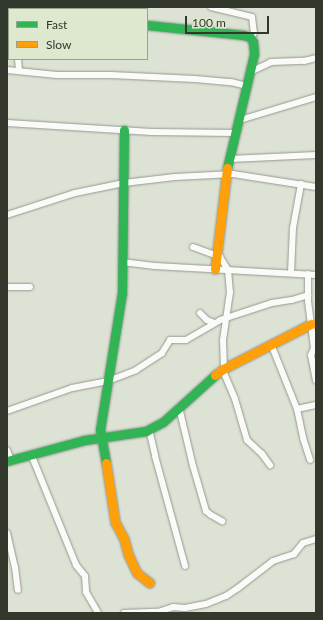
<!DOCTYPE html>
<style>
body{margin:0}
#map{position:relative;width:323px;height:620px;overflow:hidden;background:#dce2d4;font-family:Lato,sans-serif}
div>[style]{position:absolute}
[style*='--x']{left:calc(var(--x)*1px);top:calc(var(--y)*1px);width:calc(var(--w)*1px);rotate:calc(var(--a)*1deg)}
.roads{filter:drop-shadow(0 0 1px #94998e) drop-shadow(0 0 1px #94998e)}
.street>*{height:6px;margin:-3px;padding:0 3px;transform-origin:3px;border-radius:3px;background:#fafbf9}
.fast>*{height:9px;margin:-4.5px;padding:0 4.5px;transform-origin:4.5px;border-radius:4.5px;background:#30b455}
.slow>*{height:9px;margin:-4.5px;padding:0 4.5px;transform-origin:4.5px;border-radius:4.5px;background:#ff9f0a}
span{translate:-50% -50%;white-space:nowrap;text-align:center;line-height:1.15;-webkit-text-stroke:4px #dde8ce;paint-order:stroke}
.frame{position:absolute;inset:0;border:8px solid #33382d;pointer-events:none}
.legend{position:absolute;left:8px;top:8px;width:140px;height:52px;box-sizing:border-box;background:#dde8ce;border:1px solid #99a28e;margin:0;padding:5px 7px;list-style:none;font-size:12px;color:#33382d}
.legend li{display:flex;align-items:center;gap:8px;height:20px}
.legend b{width:20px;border:1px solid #99a28e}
.scale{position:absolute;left:185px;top:16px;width:84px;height:18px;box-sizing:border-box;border:2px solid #33382d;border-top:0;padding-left:5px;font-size:12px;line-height:14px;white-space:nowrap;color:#33382d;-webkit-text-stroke:3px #dde8ce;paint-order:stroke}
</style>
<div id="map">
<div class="roads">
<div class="street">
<div style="--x:111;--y:7;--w:2;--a:90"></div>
<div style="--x:211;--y:7;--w:42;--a:13.7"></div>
<div style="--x:252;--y:17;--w:16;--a:83"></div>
<div style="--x:254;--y:33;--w:6;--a:121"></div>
<div style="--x:39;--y:9;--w:2;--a:-90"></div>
<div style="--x:7;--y:13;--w:2;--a:0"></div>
<div style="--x:18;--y:59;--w:12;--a:85"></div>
<div style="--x:7;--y:70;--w:50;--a:5.7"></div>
<div style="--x:57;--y:75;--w:54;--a:0"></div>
<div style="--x:111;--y:75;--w:84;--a:2.7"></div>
<div style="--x:195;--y:79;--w:36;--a:5"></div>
<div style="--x:231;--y:82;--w:16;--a:14"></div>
<div style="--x:250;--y:72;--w:23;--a:-25"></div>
<div style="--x:271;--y:62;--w:33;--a:-2"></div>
<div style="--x:304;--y:61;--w:12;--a:-14"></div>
<div style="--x:240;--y:120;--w:79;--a:-16.8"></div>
<div style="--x:7;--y:123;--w:145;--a:3.6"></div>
<div style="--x:152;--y:132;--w:84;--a:0.7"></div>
<div style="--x:230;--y:159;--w:86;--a:-2.7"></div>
<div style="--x:7;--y:215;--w:71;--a:-17.9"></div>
<div style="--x:75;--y:193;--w:50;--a:-11.5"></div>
<div style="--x:124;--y:183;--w:51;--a:-6.7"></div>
<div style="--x:175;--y:177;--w:58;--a:-3"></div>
<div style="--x:233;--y:174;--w:84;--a:8.9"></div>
<div style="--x:193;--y:247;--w:29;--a:20"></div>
<div style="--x:220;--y:257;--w:15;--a:58"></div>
<div style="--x:228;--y:270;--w:22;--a:85"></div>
<div style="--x:230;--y:292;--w:49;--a:98.3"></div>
<div style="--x:223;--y:340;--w:33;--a:88"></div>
<div style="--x:224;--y:373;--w:28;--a:67"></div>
<div style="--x:235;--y:399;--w:43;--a:73.7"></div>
<div style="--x:247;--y:440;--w:21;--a:43"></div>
<div style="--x:262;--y:454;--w:14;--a:54"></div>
<div style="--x:122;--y:262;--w:33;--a:7"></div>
<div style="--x:155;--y:266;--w:161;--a:3.2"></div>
<div style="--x:291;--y:273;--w:45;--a:-87.5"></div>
<div style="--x:293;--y:228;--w:45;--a:-79.7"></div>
<div style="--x:308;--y:274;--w:27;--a:90"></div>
<div style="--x:308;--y:301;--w:47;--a:82.7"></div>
<div style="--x:314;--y:348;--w:8;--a:113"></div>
<div style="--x:311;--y:355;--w:26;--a:79"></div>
<div style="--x:7;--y:287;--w:23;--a:0"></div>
<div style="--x:200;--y:313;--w:10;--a:45"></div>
<div style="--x:207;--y:320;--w:8;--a:23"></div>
<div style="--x:271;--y:344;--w:70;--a:68.2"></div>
<div style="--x:297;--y:409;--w:30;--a:78"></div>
<div style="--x:303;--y:438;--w:23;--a:72"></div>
<div style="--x:179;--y:407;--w:61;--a:76.7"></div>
<div style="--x:193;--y:466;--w:47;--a:73.9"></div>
<div style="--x:206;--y:511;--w:6;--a:39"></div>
<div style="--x:211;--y:515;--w:13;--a:29"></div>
<div style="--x:297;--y:409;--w:19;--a:-12"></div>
<div style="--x:7;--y:411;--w:69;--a:-19.5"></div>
<div style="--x:72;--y:388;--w:37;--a:-11"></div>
<div style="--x:108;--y:381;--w:30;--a:-21"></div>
<div style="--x:136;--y:370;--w:31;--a:-33"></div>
<div style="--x:162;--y:353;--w:15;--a:-58"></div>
<div style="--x:170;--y:340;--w:16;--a:0"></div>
<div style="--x:186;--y:340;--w:39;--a:-30"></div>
<div style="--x:220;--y:320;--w:55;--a:-18.1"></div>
<div style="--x:272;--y:303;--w:20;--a:-9"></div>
<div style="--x:292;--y:300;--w:17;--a:-17"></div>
<div style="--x:149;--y:429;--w:28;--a:77"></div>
<div style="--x:155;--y:456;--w:114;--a:74.7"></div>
<div style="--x:7;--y:450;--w:11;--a:68"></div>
<div style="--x:31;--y:454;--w:120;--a:67.9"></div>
<div style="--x:76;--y:565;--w:14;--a:51"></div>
<div style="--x:85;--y:576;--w:16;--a:86"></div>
<div style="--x:86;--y:592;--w:24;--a:60"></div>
<div style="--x:7;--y:533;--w:35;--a:77"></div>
<div style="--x:15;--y:567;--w:23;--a:83"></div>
<div style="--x:124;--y:613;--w:34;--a:-2"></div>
<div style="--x:158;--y:612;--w:16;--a:-18"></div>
<div style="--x:173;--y:607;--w:12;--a:5"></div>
<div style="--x:185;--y:608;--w:21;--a:-11"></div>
<div style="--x:206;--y:604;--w:22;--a:-22"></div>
<div style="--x:226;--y:596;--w:14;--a:-34"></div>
<div style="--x:238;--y:588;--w:44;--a:-37.6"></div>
<div style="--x:273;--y:561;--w:22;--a:-18"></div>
<div style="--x:294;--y:554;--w:14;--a:-51"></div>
<div style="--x:303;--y:543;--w:14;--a:-17"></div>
</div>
<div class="fast">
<div style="--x:147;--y:25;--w:97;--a:5.9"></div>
<div style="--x:243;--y:35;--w:7;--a:16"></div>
<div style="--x:250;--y:37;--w:6;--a:59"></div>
<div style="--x:253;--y:42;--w:12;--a:85"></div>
<div style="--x:254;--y:54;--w:117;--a:103.3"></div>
<div style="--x:7;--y:461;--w:81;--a:-15.1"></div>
<div style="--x:85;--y:440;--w:62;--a:-8.4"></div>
<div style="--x:146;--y:431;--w:19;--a:-28"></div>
<div style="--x:163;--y:422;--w:70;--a:-42.1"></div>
<div style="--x:106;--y:463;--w:34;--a:-100"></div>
<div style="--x:100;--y:430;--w:139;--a:-80.9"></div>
<div style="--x:122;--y:293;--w:163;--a:-89.3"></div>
</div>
<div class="slow">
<div style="--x:215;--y:269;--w:102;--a:-83.2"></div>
<div style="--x:215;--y:375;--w:10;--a:-37"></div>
<div style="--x:223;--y:369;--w:99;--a:-27.1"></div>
<div style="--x:106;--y:463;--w:60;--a:81.3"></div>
<div style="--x:115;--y:522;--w:19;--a:62"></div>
<div style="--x:124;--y:539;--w:16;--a:75"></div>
<div style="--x:128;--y:554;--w:21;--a:65"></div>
<div style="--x:137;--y:573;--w:16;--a:38"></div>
</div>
</div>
<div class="frame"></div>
<ul class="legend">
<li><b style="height:5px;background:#30b455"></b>Fast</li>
<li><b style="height:5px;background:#ff9f0a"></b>Slow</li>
</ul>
<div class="scale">100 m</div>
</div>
